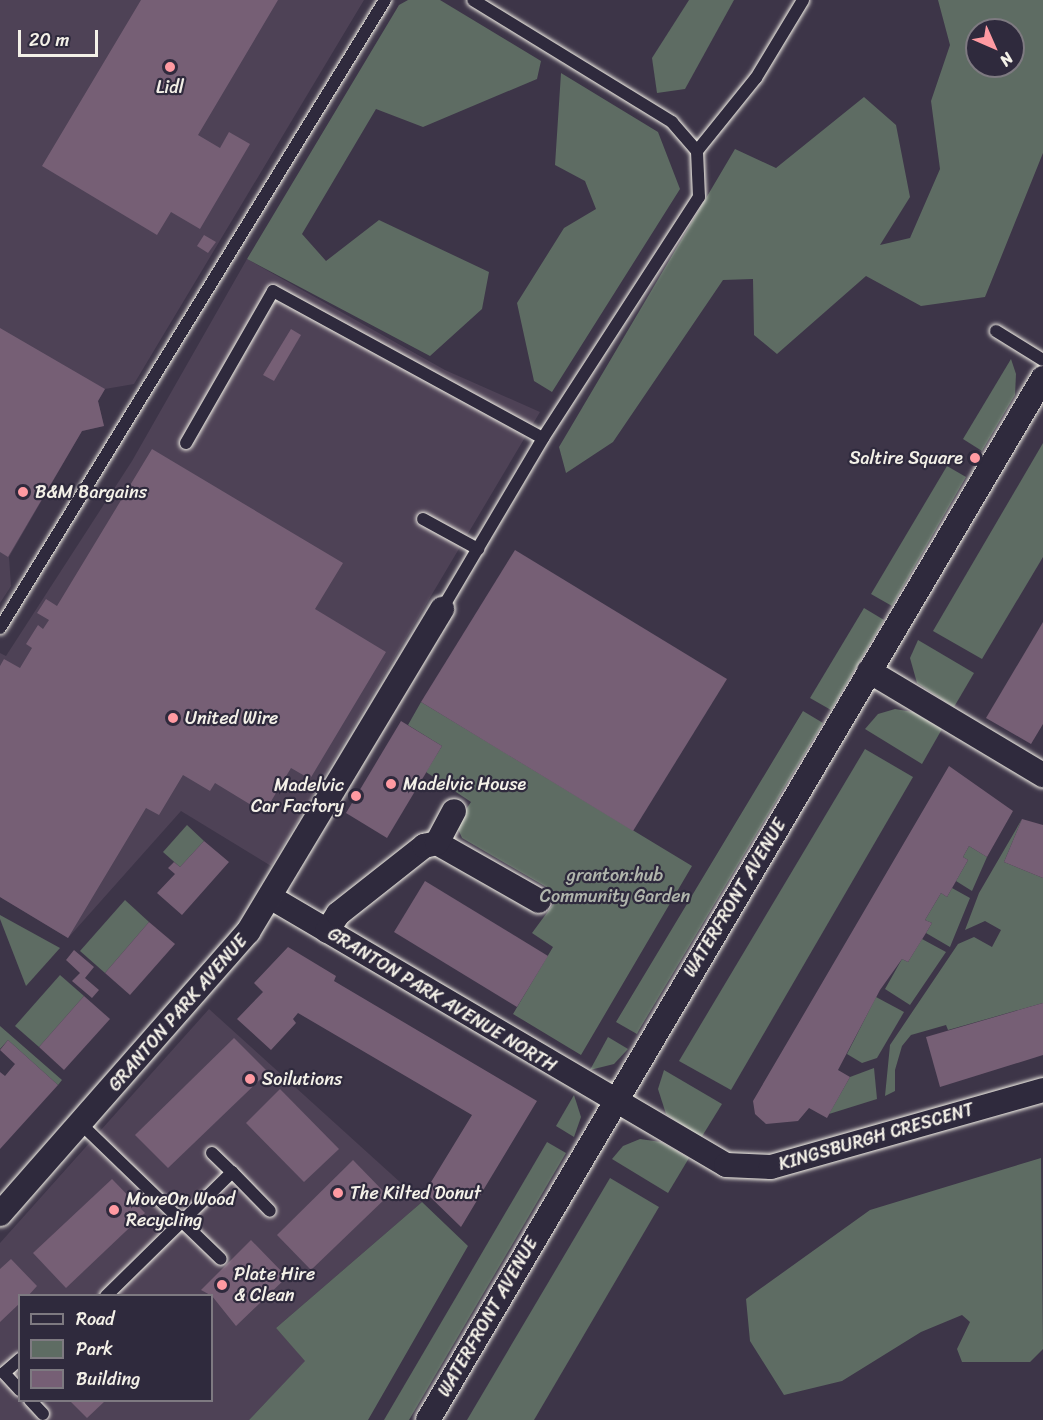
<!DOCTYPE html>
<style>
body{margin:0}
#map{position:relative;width:1043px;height:1420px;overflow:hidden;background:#3d3548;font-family:Sriracha,sans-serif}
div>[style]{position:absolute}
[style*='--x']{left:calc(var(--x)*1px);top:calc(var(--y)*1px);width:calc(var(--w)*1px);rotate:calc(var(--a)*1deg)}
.built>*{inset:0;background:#4e4256}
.green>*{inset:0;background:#5e6c63}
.building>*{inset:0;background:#765f75}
.roads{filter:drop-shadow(0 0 2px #f4f1e8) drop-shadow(0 0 2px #f4f1e8)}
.lane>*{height:12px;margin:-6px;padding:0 6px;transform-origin:6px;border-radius:6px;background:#2f2a3d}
.street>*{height:24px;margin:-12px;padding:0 12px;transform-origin:12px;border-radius:12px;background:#2f2a3d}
.dots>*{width:16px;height:16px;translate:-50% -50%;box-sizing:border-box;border:3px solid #2f2a3d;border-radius:50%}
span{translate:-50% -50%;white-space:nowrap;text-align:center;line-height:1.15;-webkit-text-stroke:4.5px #2f2a3d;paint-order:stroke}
.poi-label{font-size:18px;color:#f4f1e8}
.right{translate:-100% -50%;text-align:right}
.left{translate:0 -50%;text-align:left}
.park-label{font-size:18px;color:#b0b5ac}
.street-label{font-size:18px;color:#f4f1e8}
.legend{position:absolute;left:18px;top:1294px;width:195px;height:108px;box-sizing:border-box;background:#2f2a3d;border:2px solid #7e7a81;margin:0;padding:8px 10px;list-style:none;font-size:18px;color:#f4f1e8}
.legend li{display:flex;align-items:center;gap:12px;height:30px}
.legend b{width:30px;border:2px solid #7e7a81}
.north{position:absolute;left:965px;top:18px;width:60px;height:60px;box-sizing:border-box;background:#2f2a3d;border:2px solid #7e7a81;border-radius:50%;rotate:135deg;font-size:16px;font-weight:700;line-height:24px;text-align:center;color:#f4f1e8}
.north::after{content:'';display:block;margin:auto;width:21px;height:27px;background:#ff9aa2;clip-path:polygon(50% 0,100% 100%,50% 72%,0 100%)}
.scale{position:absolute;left:18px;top:30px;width:80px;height:27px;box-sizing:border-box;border:3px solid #f4f1e8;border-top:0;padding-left:8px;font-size:18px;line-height:21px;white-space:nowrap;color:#f4f1e8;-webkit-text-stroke:4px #2f2a3d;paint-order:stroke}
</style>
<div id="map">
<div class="built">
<div style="clip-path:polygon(0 0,364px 0,134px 384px,105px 389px,98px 401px,104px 426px,82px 431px,9px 557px,11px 586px,0 603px)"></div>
<div style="clip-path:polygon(247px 259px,445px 370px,540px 412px,271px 866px,181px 811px,68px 938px,0 897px,0 653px,6px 656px,132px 461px)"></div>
<div style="clip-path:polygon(evenodd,209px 1009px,422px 1202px,276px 1328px,306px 1361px,249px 1420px,0 1420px,0 1243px,209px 1009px,20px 1296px,212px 1296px,212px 1400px,20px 1400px,20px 1296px)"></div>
</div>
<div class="green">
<div style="clip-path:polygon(408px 0,440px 0,541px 61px,537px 79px,423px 127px,376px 109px,302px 234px,326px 261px,379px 220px,489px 272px,482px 309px,430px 356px,247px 259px,399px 5px)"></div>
<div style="clip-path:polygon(689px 0,734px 0,685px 89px,657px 93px,652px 58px)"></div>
<div style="clip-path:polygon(evenodd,938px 0,1043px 0,1043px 153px,985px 297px,921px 306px,866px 276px,777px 354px,754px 335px,753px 279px,723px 280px,613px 442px,566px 473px,559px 447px,735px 149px,776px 168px,864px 97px,896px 125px,910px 197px,880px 245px,910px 238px,940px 169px,931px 101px,950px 45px,938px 0,977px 30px,1013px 30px,1013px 66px,977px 66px,977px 30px)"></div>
<div style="clip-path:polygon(561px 73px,658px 132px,680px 189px,552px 392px,534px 381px,517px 303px,564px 228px,596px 209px,585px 181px,555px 165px)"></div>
<div style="clip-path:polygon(1011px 359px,1016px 374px,1015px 395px,982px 451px,963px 439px)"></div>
<div style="clip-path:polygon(1043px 443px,1043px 557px,982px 659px,933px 631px)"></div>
<div style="clip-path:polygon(947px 466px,966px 477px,892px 606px,871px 594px)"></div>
<div style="clip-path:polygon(864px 608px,884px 620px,831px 710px,810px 698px)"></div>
<div style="clip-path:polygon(918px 640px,974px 673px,954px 707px,917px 683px,910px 658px)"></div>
<div style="clip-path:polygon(421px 702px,692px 866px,581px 1055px,513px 1014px,553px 947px,532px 933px,560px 895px,462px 838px,456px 824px,471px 802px,426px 772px,442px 746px,408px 725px)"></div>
<div style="clip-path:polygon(895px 709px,913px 712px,942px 729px,922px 764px,865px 729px,878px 714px)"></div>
<div style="clip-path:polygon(803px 711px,823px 723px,639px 1030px,637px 1034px,616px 1022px)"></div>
<div style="clip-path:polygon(865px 749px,913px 777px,731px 1090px,679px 1061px)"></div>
<div style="clip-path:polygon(1022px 819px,1004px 862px,1043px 878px,1043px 1003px,948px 1030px,946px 1025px,911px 1035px,902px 1046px,895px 1070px,895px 1091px,885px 1096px,890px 1045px,958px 944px,974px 937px,992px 947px,1001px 930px,985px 921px,965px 930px,979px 893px)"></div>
<div style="clip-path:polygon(187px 825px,204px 841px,180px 867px,163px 852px)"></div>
<div style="clip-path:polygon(969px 846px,987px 857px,972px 891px,956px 881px,968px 860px,963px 857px)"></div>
<div style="clip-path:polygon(952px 888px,970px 898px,950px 947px,926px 933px,932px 923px,925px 920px,941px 893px,947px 897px)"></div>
<div style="clip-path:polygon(125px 900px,149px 922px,105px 973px,80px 951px)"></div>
<div style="clip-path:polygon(0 915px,60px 948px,26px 986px,0 919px)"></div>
<div style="clip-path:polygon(922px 939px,946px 952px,910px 1005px,885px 989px,902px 959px,908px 962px)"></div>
<div style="clip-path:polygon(60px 975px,84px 996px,39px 1047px,15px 1026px)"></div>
<div style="clip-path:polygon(876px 997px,904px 1012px,877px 1058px,862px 1063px,847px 1054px)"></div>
<div style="clip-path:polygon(0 1026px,62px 1080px,58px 1085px,8px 1040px,0 1049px)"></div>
<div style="clip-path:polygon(608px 1037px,628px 1049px,614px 1064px,590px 1070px)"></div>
<div style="clip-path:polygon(874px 1068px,877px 1099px,829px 1114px,850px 1077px)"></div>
<div style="clip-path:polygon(664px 1070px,722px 1104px,701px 1138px,666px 1114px,658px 1089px)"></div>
<div style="clip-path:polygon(574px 1095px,581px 1117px,574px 1137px,556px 1126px)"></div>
<div style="clip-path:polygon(640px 1139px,661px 1142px,689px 1158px,668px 1193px,612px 1159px,623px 1146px)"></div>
<div style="clip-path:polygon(547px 1142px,566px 1153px,409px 1420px,384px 1420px)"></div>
<div style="clip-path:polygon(1041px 1158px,1043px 1349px,1030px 1362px,962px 1362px,957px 1349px,970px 1322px,962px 1315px,921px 1332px,842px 1381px,784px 1395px,750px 1341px,746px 1299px,870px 1210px)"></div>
<div style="clip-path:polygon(610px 1178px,659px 1207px,534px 1420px,467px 1420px)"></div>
<div style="clip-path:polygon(422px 1202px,468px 1246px,368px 1420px,249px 1420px,305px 1361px,276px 1328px)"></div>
</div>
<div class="building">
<div style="clip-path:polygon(141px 0,278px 0,198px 135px,220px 148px,229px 132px,250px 144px,200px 229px,171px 212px,157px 235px,42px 166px)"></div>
<div style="clip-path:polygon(204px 235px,216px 242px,208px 253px,197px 246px)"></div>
<div style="clip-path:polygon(0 328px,105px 389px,98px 401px,104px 426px,82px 431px,8px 557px,0 552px)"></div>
<div style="clip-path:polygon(291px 329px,301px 335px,274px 381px,263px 375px)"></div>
<div style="clip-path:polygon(152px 449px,343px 563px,315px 609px,386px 652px,310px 779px,291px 768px,264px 813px,215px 783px,210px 791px,183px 775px,159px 815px,146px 808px,68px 938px,0 897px,0 666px,4px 659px,20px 668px,32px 648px,26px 644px,38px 625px,43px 629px,49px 620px,37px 613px,46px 599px,57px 606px)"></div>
<div style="clip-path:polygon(515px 550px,727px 679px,633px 831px,421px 702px)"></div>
<div style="clip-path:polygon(1043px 622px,1043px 724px,1031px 744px,986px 718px)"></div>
<div style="clip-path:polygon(401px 721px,442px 746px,387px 838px,346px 813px)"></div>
<div style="clip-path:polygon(949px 766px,1013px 811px,987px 857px,969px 846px,963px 857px,968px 860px,947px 897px,941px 893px,925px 920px,932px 923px,926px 933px,908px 962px,902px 959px,880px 990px,838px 1070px,850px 1077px,827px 1118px,809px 1108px,798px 1121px,766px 1124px,755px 1114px,753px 1101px)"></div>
<div style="clip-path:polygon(1022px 819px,1043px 825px,1043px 878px,1004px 862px)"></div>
<div style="clip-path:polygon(204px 841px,229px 862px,182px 915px,157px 893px,175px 874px,168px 868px,174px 862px,180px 867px)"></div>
<div style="clip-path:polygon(425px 881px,548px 956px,517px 1007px,394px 932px)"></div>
<div style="clip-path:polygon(149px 922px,175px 944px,130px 995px,105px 973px)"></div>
<div style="clip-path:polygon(288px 947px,336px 976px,334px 981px,537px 1101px,461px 1227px,425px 1192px,472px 1115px,298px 1013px,293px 1019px,296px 1023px,271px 1050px,237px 1019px,263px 992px,254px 983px)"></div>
<div style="clip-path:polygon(74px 950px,94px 967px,85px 978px,99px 990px,92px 998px,72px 981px,80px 973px,66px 960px)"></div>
<div style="clip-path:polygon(84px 996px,110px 1019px,64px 1070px,39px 1047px)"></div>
<div style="clip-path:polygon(1043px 1003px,1043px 1055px,940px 1087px,926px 1037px)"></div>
<div style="clip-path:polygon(234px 1038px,268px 1072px,168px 1168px,135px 1135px)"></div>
<div style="clip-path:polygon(8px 1040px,58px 1085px,0 1149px,0 1072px,5px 1076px,15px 1064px,0 1050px)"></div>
<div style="clip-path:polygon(280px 1089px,339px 1149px,304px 1182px,246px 1123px)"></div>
<div style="clip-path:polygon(353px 1160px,388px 1196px,311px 1270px,277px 1235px)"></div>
<div style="clip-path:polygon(112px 1179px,145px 1213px,66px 1288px,33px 1253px)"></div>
<div style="clip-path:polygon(251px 1240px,287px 1277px,236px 1326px,212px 1296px,201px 1290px)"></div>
<div style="clip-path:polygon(11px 1259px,37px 1286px,28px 1296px,20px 1296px,20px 1303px,0 1322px,0 1269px)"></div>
<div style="clip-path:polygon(70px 1401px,105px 1401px,87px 1418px)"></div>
</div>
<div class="roads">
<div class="lane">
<div style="--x:697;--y:151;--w:94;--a:-51.1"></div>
<div style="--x:756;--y:78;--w:91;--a:-58.9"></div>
<div style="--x:996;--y:331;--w:55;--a:31.7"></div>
<div style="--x:186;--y:443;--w:175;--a:-60.2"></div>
<div style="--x:273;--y:291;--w:307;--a:28.6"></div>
<div style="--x:423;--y:519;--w:63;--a:28.6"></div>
<div style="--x:442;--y:609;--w:199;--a:-59.4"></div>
<div style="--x:543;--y:438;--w:287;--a:-57.1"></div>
<div style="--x:699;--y:197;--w:46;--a:-92.5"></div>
<div style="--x:697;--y:151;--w:38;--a:-131"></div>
<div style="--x:672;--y:122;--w:233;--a:-148.5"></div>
<div style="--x:0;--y:628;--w:737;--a:-58.49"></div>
<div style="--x:81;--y:1124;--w:194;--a:44"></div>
<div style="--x:212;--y:1153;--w:28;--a:44"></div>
<div style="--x:106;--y:1296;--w:177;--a:-44.5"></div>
<div style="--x:232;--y:1172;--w:54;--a:45.7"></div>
<div style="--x:20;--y:1359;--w:21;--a:139"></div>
<div style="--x:4;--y:1373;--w:23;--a:47"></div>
<div style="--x:30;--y:1400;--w:19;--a:47"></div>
</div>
<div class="street">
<div style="--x:869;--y:671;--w:203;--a:30.9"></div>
<div style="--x:437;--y:843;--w:117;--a:29.6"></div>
<div style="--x:270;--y:897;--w:529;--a:30.44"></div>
<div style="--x:726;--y:1165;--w:45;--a:2.5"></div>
<div style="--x:771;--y:1167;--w:283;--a:-15.8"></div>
<div style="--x:327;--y:931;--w:20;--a:-57"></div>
<div style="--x:338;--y:914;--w:110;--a:-38.3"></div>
<div style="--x:424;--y:846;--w:13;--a:-13"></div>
<div style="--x:437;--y:843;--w:36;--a:-62"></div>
<div style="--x:0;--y:1214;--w:376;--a:-48.7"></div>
<div style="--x:248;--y:932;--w:377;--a:-59"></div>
<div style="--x:428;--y:1420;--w:1210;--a:-59.45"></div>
</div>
</div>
<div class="dots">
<div style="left:170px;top:67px;background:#ff9aa2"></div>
<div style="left:975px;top:458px;background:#ff9aa2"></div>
<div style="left:23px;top:492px;background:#ff9aa2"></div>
<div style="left:173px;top:718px;background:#ff9aa2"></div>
<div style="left:391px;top:784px;background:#ff9aa2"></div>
<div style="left:356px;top:796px;background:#ff9aa2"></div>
<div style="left:250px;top:1079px;background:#ff9aa2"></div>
<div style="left:338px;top:1193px;background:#ff9aa2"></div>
<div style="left:114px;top:1210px;background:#ff9aa2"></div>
<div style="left:222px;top:1285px;background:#ff9aa2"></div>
</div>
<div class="poi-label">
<span style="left:170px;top:87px">Lidl</span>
<span class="right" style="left:963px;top:458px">Saltire Square</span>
<span class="left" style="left:35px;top:492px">B&amp;M Bargains</span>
<span class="left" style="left:185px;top:718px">United Wire</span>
<span class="left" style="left:403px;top:784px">Madelvic House</span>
<span class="right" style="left:344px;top:796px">Madelvic<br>Car Factory</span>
<span class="left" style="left:262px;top:1079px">Soilutions</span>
<span class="left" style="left:350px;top:1193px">The Kilted Donut</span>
<span class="left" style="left:126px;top:1210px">MoveOn Wood<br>Recycling</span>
<span class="left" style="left:234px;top:1285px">Plate Hire<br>&amp; Clean</span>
</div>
<div class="park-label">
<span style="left:615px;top:886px">granton:hub<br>Community Garden</span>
</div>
<div class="street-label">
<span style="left:735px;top:898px;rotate:-59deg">WATERFRONT AVENUE</span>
<span style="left:442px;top:1000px;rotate:31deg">GRANTON PARK AVENUE NORTH</span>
<span style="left:178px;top:1013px;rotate:-49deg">GRANTON PARK AVENUE</span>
<span style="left:876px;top:1137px;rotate:-16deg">KINGSBURGH CRESCENT</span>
<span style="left:488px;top:1317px;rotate:-60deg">WATERFRONT AVENUE</span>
</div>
<ul class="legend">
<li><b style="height:8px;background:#2f2a3d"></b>Road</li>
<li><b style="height:16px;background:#5e6c63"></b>Park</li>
<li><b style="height:16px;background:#765f75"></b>Building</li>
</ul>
<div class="north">N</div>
<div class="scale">20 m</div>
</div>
